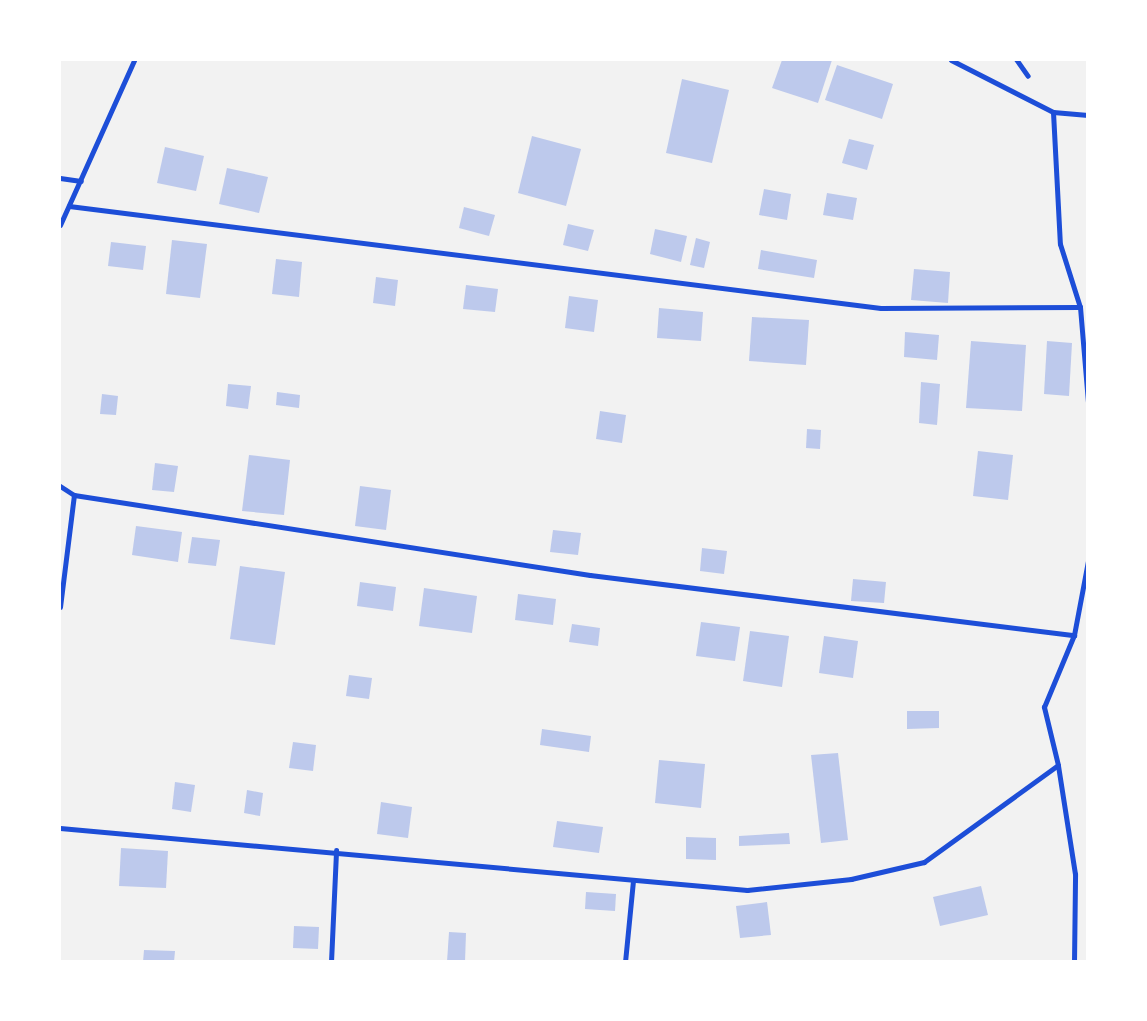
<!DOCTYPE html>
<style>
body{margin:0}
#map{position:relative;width:1147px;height:1021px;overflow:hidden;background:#f2f2f2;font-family:"Noto Serif",serif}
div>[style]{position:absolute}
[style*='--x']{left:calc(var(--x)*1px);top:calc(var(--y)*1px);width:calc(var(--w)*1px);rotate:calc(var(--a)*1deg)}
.building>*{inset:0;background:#bdc9ec}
.path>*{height:4.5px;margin:-2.25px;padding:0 2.25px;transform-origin:2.25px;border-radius:2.25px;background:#1d4ed8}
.service>*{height:5px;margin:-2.5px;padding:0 2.5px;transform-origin:2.5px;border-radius:2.5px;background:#1d4ed8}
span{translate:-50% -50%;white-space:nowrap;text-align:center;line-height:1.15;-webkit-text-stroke:7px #fff;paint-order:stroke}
.frame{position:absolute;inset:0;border:61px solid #fff;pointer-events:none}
</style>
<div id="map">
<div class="building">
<div style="clip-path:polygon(782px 60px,832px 60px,818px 103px,772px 88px)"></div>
<div style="clip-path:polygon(837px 65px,893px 84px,882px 119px,825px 100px)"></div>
<div style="clip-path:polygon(682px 79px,729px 90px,712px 163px,666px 153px)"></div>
<div style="clip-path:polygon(532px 136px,581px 149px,566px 206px,518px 193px)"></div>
<div style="clip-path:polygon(849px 139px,874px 145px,867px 170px,842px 163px)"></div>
<div style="clip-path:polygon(165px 147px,204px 156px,196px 191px,157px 183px)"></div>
<div style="clip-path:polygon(227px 168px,268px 177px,259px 213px,219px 204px)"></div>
<div style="clip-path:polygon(764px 189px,791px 194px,787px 220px,759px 215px)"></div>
<div style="clip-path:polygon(827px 193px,857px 198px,853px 220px,823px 215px)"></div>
<div style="clip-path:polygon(464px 207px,495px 215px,489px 236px,459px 228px)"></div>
<div style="clip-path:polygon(568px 224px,594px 230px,588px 251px,563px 245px)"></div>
<div style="clip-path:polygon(655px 229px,687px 236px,681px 262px,650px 254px)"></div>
<div style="clip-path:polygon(696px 238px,710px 242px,704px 268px,690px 265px)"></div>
<div style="clip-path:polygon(172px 240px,207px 244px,200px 298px,166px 294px)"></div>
<div style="clip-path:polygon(111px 242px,146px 246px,143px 270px,108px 266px)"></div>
<div style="clip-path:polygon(761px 250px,817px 260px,814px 278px,758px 269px)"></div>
<div style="clip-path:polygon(276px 259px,302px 262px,299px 297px,272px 294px)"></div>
<div style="clip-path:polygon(914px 269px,950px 272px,948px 303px,911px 300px)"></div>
<div style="clip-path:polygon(376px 277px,398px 280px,395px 306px,373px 303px)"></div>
<div style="clip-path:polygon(466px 285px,498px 289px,495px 312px,463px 309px)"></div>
<div style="clip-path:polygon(569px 296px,598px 300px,594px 332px,565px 328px)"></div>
<div style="clip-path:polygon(659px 308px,703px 312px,701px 341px,657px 338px)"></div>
<div style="clip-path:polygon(752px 317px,809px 320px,806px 365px,749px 361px)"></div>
<div style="clip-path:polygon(905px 332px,939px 335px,937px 360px,904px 357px)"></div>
<div style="clip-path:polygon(971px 341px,1026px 345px,1022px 411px,966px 408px)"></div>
<div style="clip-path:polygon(1047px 341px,1072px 343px,1069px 396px,1044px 394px)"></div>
<div style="clip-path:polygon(921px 382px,940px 384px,937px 425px,919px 423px)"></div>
<div style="clip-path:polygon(228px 384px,251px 386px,248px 409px,226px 406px)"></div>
<div style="clip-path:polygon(277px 392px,300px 395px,299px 408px,276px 405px)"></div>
<div style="clip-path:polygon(102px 394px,118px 396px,116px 415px,100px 414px)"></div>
<div style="clip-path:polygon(600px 411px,626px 415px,622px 443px,596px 439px)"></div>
<div style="clip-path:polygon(807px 429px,821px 430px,820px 449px,806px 448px)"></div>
<div style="clip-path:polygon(978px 451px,1013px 455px,1008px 500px,973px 496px)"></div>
<div style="clip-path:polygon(249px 455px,290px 460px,284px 515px,242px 511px)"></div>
<div style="clip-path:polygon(155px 463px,178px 466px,174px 492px,152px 490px)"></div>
<div style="clip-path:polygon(360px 486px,391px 490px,386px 530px,355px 526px)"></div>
<div style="clip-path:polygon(136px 526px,182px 532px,178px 562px,132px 555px)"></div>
<div style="clip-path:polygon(553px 530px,581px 533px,578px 555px,550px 552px)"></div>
<div style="clip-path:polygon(192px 537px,220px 540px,216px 566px,188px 563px)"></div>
<div style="clip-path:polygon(702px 548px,727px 551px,724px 574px,700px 571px)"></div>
<div style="clip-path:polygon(240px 566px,285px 572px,275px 645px,230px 639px)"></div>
<div style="clip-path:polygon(853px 579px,886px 582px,884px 603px,851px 601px)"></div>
<div style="clip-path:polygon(360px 582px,396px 587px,393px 611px,357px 606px)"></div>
<div style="clip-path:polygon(424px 588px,477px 596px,472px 633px,419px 626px)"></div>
<div style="clip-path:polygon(518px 594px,556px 599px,553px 625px,515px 620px)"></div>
<div style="clip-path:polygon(701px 622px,740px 627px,735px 661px,696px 656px)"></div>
<div style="clip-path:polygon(572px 624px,600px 628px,598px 646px,569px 642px)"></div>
<div style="clip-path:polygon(750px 631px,789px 636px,782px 687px,743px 681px)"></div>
<div style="clip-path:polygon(824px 636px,858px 641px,853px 678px,819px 673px)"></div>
<div style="clip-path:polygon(349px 675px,372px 678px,369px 699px,346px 696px)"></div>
<div style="clip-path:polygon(907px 711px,939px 711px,939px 728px,907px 729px)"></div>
<div style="clip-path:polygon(542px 729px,591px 736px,589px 752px,540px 745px)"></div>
<div style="clip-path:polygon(293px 742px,316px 745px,313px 771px,289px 768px)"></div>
<div style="clip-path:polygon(838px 753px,848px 840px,821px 843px,811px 755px)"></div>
<div style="clip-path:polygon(659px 760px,705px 764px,701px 808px,655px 803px)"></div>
<div style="clip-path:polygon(175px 782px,195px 785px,191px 812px,172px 809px)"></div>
<div style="clip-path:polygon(247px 790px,263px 793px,260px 816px,244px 813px)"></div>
<div style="clip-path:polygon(381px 802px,412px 807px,408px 838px,377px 834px)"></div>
<div style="clip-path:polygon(557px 821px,603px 827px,599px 853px,553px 847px)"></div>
<div style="clip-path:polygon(789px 833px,790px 844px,739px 846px,739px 836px)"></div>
<div style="clip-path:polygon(686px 837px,716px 838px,716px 860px,686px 859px)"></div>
<div style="clip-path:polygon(121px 848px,168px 851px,166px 888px,119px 886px)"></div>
<div style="clip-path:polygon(981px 886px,988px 915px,940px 926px,933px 897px)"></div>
<div style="clip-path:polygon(586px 892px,616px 894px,615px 911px,585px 909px)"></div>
<div style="clip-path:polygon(767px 902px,771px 935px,740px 938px,736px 906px)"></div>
<div style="clip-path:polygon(294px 926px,319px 927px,318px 949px,293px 948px)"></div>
<div style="clip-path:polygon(449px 932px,466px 933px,465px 962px,447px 962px)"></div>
<div style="clip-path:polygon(144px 950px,175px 951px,174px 962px,143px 962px)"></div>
</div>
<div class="path">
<div style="--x:1017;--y:60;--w:19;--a:55"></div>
</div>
<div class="service">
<div style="--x:951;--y:60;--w:114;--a:27"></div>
<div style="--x:1053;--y:112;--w:132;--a:87"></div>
<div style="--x:1060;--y:244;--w:66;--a:72.4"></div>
<div style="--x:1080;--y:307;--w:96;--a:85.2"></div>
<div style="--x:1053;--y:112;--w:35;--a:5"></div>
<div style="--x:60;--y:178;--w:21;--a:8"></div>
<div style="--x:69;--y:206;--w:818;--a:7.16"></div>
<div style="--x:881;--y:308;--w:199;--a:-0.3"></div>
<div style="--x:60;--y:225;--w:181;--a:-65.8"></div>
<div style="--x:60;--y:486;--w:17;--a:33"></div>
<div style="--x:74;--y:495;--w:522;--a:8.81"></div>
<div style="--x:590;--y:575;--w:488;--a:7.1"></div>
<div style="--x:60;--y:607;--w:113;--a:-82.9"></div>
<div style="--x:60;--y:828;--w:690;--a:5.16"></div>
<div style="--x:747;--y:890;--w:105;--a:-6"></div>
<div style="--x:851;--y:879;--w:75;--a:-13.1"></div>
<div style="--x:924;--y:862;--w:165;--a:-35.9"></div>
<div style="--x:331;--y:962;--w:112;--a:-87.4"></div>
<div style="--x:625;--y:962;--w:82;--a:-84.4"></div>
<div style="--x:1074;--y:962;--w:88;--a:-89.3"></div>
<div style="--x:1075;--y:874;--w:110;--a:-98.9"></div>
<div style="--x:1058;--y:765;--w:60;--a:-103.6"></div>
<div style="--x:1044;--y:707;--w:78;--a:-67.4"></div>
<div style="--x:1074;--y:635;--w:75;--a:-79.3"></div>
</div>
<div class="frame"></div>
</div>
